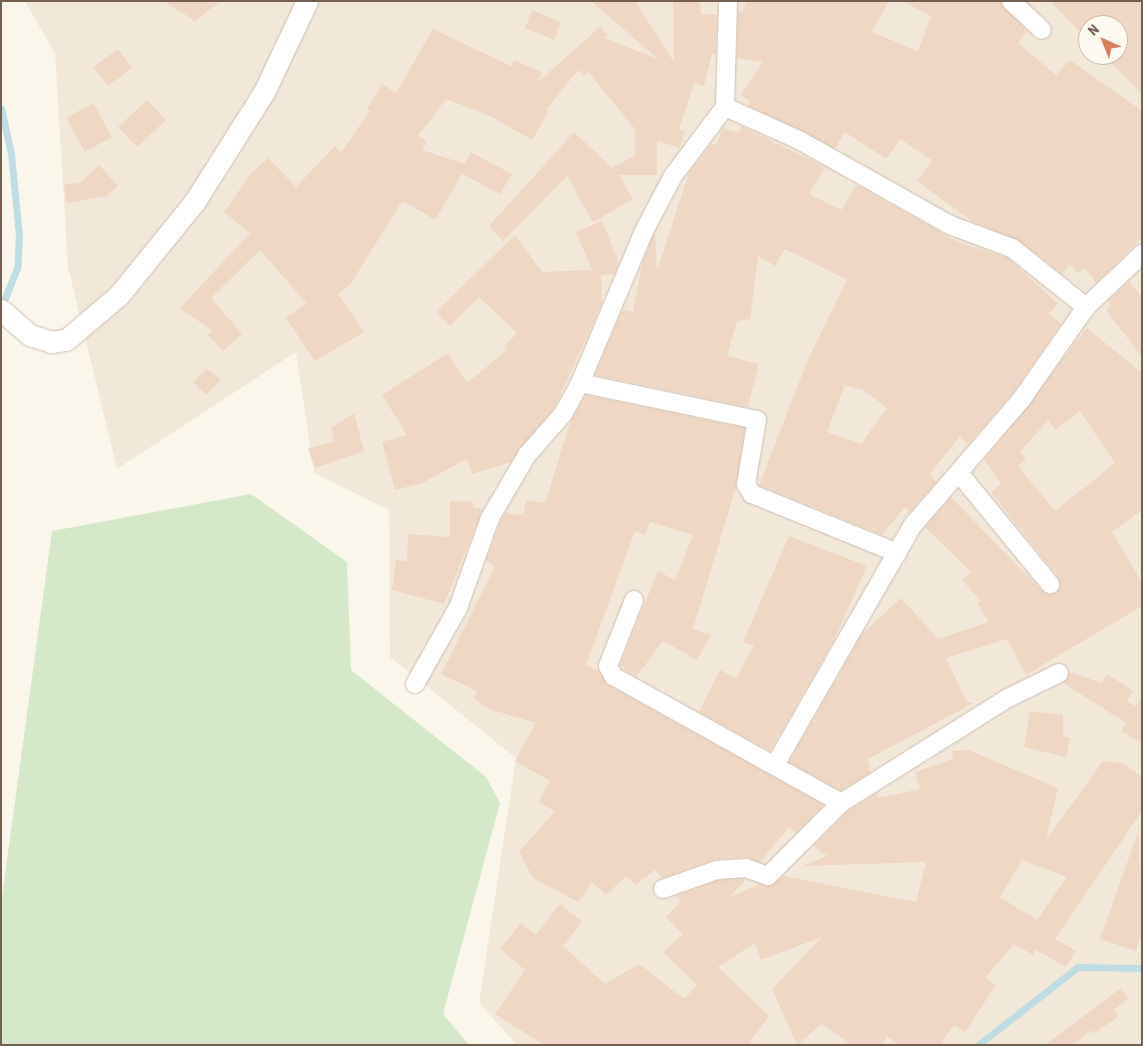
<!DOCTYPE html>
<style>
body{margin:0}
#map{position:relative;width:1143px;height:1046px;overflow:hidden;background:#fbf6eb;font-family:"Roboto Condensed",sans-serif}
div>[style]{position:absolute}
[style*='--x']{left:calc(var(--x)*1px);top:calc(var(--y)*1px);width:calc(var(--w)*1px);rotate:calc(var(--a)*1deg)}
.residential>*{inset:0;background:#f2e8da}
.green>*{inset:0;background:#d5e8ca}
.stream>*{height:7px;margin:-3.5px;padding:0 3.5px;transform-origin:3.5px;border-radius:3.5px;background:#c1dde4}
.building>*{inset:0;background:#eed7c5}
.roads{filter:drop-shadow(0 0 1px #cdbfb2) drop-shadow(0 0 1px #cdbfb2)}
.minor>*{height:18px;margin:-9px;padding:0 9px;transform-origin:9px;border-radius:9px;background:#fff}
.tertiary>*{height:21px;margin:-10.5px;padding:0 10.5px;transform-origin:10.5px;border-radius:10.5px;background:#fff}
span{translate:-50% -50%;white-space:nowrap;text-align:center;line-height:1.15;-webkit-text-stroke:4px #fefaf2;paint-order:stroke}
.frame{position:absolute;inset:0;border:2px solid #755f50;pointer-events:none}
.north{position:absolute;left:1078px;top:15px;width:50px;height:50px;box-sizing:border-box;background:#fefaf2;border:1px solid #c7bcb1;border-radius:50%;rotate:316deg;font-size:14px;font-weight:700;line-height:20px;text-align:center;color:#755f50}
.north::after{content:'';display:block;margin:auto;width:18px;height:22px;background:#da7d5b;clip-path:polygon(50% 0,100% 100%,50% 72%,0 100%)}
</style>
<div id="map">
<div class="residential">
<div style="clip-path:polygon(evenodd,25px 1px,1142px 1px,1142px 1045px,517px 1045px,479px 1003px,516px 758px,390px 657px,389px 510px,314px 473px,296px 352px,117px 469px,68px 267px,55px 54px,25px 1px,1088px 25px,1118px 25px,1118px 55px,1088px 55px,1088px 25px)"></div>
</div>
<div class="green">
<div style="clip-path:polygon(251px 494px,347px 562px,351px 670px,486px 777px,500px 803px,443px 1014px,469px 1045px,1px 1045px,1px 904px,52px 531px)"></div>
</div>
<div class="stream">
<div style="--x:1;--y:108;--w:47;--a:77.7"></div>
<div style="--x:11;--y:154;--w:81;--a:84.4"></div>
<div style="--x:19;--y:235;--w:33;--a:93"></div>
<div style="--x:17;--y:268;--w:43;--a:111.8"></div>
<div style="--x:978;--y:1045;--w:127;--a:-38"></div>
<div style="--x:1078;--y:967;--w:64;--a:0.9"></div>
</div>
<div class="building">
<div style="clip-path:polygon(164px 1px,221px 1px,195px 21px)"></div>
<div style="clip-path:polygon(591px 1px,635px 1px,674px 62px,673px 1px,699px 1px,701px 14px,717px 15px,716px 55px,712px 54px,704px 86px,694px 83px,679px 130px,685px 131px,680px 148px,657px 141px,657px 175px,619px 175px,633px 199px,593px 222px,567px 176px,503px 241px,489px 226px,574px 132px,612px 168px,635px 155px,635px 129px,588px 72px,584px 76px,578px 70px,546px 110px,549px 111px,532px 140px,488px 115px,446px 99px,418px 136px,427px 141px,422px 150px,465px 164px,471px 152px,512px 174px,500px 194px,462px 174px,435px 220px,404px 201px,399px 206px,350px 285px,338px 294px,364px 332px,315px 361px,286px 318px,306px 303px,260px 250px,211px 298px,242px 334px,223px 351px,208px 335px,213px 331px,180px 308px,250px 233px,224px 212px,252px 172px,268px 158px,296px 187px,335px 146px,341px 152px,370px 111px,367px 109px,382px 84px,396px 93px,433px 29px,511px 66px,514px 60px,542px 72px,538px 82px,600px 27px,607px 34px,604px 38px,658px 59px)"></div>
<div style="clip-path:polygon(746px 1px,889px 1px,872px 32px,918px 51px,931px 16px,902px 1px,1001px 1px,1027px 31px,1018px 43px,1056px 75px,1070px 60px,1142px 111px,1142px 238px,1096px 283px,1085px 268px,1077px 273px,1070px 264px,1062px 274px,1018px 240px,973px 222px,917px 181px,932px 160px,900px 139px,886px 159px,845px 132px,835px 148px,748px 106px,750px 101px,741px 95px,763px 62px,737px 58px,738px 12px,743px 11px)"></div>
<div style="clip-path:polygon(1050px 1px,1142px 1px,1142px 94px,1103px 55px,1118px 55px,1118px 25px,1088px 25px,1088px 40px)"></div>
<div style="clip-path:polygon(532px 10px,561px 22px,554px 40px,525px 28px)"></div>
<div style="clip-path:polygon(118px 49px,132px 68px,108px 86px,93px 67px)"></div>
<div style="clip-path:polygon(147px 100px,166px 120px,137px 147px,118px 127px)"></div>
<div style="clip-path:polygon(93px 103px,112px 137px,85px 152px,66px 118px)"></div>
<div style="clip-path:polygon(evenodd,741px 126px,825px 167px,809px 194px,841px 210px,857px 185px,960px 243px,1007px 257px,1058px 304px,1049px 314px,1061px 324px,1013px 393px,968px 445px,960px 436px,930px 474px,936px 482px,910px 512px,905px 507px,882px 535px,759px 485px,809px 357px,847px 280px,785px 249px,775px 266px,758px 256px,750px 319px,737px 321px,727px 356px,759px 364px,748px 407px,595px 375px,623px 309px,633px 312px,642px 264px,655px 232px,657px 271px,689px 172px,711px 144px,716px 144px,723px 128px,739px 133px,741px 126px,845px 385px,865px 391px,887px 408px,861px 444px,827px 432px,845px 385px)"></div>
<div style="clip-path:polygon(99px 165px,118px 186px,107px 196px,66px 203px,64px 185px,81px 182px)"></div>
<div style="clip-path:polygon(602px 221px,619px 262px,615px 273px,601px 276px,602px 304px,554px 408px,511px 462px,472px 474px,467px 459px,422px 483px,395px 490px,382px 442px,407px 435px,382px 395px,448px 353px,467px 383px,507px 350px,504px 347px,517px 333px,479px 297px,450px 326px,436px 312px,515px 235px,542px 272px,592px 270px,576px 232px)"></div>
<div style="clip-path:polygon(1129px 281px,1142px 297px,1142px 357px,1106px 310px,1111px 305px,1108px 301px)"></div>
<div style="clip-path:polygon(evenodd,1087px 328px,1142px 373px,1142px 510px,1112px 532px,1142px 583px,1142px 606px,1026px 675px,1007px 639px,946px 658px,967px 702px,974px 703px,868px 759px,871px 772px,841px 791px,789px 762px,862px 634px,901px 598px,938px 639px,989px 622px,977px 603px,981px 601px,962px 580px,971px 572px,925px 527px,951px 497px,1042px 591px,1051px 594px,1060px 588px,1058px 577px,991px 492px,1001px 484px,984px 460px,1087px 328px,1080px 411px,1115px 463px,1055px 511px,1018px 466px,1026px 459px,1020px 452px,1048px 420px,1055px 430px,1080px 411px)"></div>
<div style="clip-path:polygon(206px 369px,221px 379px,206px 395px,193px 382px)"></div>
<div style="clip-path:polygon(586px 395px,745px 428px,736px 487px,693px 629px,711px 635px,697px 660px,663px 641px,636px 677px,620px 665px,658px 571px,675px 580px,693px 535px,650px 522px,645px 535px,635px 531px,586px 665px,599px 671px,608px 685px,824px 805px,796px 833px,789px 827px,760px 862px,746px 857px,716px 859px,662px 878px,655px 870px,636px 885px,626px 876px,606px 895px,592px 882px,578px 902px,533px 878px,519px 852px,555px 811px,538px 802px,550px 781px,515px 761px,536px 723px,489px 709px,474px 698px,477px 691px,441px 674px,495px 566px,486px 561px,500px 523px,506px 513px,523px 515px,526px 500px,545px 503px,571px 420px)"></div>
<div style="clip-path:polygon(354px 413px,364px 451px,315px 468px,308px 449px,334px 441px,331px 428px)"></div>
<div style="clip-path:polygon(450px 501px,473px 502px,473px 508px,483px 509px,444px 604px,392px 590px,396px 560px,407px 561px,408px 534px,450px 537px)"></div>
<div style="clip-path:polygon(789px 536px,867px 566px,833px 642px,770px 751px,699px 712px,720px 670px,736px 678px,754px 646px,743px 642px)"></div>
<div style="clip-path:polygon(1069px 672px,1102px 683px,1107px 674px,1133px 691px,1127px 701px,1136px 706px,1142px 697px,1142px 743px,1121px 731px,1126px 723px,1063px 683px)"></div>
<div style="clip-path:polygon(1030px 711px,1063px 715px,1063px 736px,1070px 738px,1066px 757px,1024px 747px)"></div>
<div style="clip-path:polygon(evenodd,969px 750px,1058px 788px,1046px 840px,1103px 761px,1123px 763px,1142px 777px,1142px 811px,1055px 939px,1076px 951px,1066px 967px,1036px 950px,1033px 955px,1014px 944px,985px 978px,996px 985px,965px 1032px,954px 1025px,940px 1045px,900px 1045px,887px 1036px,882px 1045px,852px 1045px,822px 1024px,797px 1045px,772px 989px,822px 937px,761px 960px,755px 943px,718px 967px,769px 1016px,748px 1045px,544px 1045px,495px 1014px,525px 970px,500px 949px,521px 923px,536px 935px,560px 904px,582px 921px,563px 946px,605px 984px,639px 964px,684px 999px,697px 985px,663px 952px,683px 934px,666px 917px,681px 901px,676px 896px,719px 880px,746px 879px,730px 897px,760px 884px,771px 886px,783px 876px,916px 902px,926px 862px,802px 866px,827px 856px,813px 846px,848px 811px,877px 793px,878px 798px,920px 789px,915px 772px,953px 759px,952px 751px,969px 750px,1022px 860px,1067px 877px,1037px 920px,1000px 897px,1022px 860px)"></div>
<div style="clip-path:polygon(1139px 829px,1142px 934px,1136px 951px,1100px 939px)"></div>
<div style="clip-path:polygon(1121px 988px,1128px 998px,1114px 1010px,1118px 1017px,1093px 1034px,1091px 1030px,1073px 1045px,1045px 1045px)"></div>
</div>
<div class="roads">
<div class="minor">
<div style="--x:728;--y:1;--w:106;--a:91.6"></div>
<div style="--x:725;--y:107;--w:86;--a:127"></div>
<div style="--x:673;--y:176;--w:62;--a:117.8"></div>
<div style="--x:644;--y:231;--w:165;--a:112.8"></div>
<div style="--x:580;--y:383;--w:181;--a:11.8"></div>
<div style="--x:757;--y:420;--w:65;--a:99.8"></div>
<div style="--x:746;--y:484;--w:12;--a:59"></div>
<div style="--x:752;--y:494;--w:157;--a:22.1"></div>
<div style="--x:1011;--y:1;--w:42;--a:43.1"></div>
<div style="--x:725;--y:107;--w:81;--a:24"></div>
<div style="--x:799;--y:140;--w:173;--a:29.4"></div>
<div style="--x:950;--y:225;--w:66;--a:20.4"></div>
<div style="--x:1012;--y:248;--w:95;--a:38.6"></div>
<div style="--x:959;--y:473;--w:144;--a:50.7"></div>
<div style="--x:634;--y:600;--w:71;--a:111.5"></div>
<div style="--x:608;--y:666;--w:11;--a:63"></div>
<div style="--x:613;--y:676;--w:261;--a:29.1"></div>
<div style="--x:841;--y:803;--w:195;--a:-32.2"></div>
<div style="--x:1006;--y:699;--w:59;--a:-26.1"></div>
<div style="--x:415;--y:684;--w:87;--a:-60.5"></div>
<div style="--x:458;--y:608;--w:96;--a:-70.4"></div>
<div style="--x:490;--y:518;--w:73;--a:-59.6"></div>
<div style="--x:527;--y:455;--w:55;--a:-48.7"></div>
<div style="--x:563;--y:414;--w:35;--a:-61"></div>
<div style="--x:776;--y:763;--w:275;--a:-60.1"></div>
<div style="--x:913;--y:525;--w:165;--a:-49.2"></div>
<div style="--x:1021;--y:400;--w:113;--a:-55"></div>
<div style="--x:1086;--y:307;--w:77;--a:-43.4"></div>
<div style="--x:663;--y:889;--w:57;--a:-19.4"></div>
<div style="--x:717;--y:870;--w:29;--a:-4"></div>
<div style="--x:746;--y:868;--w:23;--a:20"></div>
<div style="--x:768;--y:876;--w:103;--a:-45"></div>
</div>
<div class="tertiary">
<div style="--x:1;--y:310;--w:38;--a:41"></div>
<div style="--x:30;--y:335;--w:22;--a:18"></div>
<div style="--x:51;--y:342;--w:15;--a:-8"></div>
<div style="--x:66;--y:340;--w:70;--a:-40.3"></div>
<div style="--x:119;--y:295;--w:121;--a:-51"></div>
<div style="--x:195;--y:201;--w:129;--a:-57.7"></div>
<div style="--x:264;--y:92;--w:101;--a:-64.7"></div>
</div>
</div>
<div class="frame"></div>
<div class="north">N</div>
</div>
